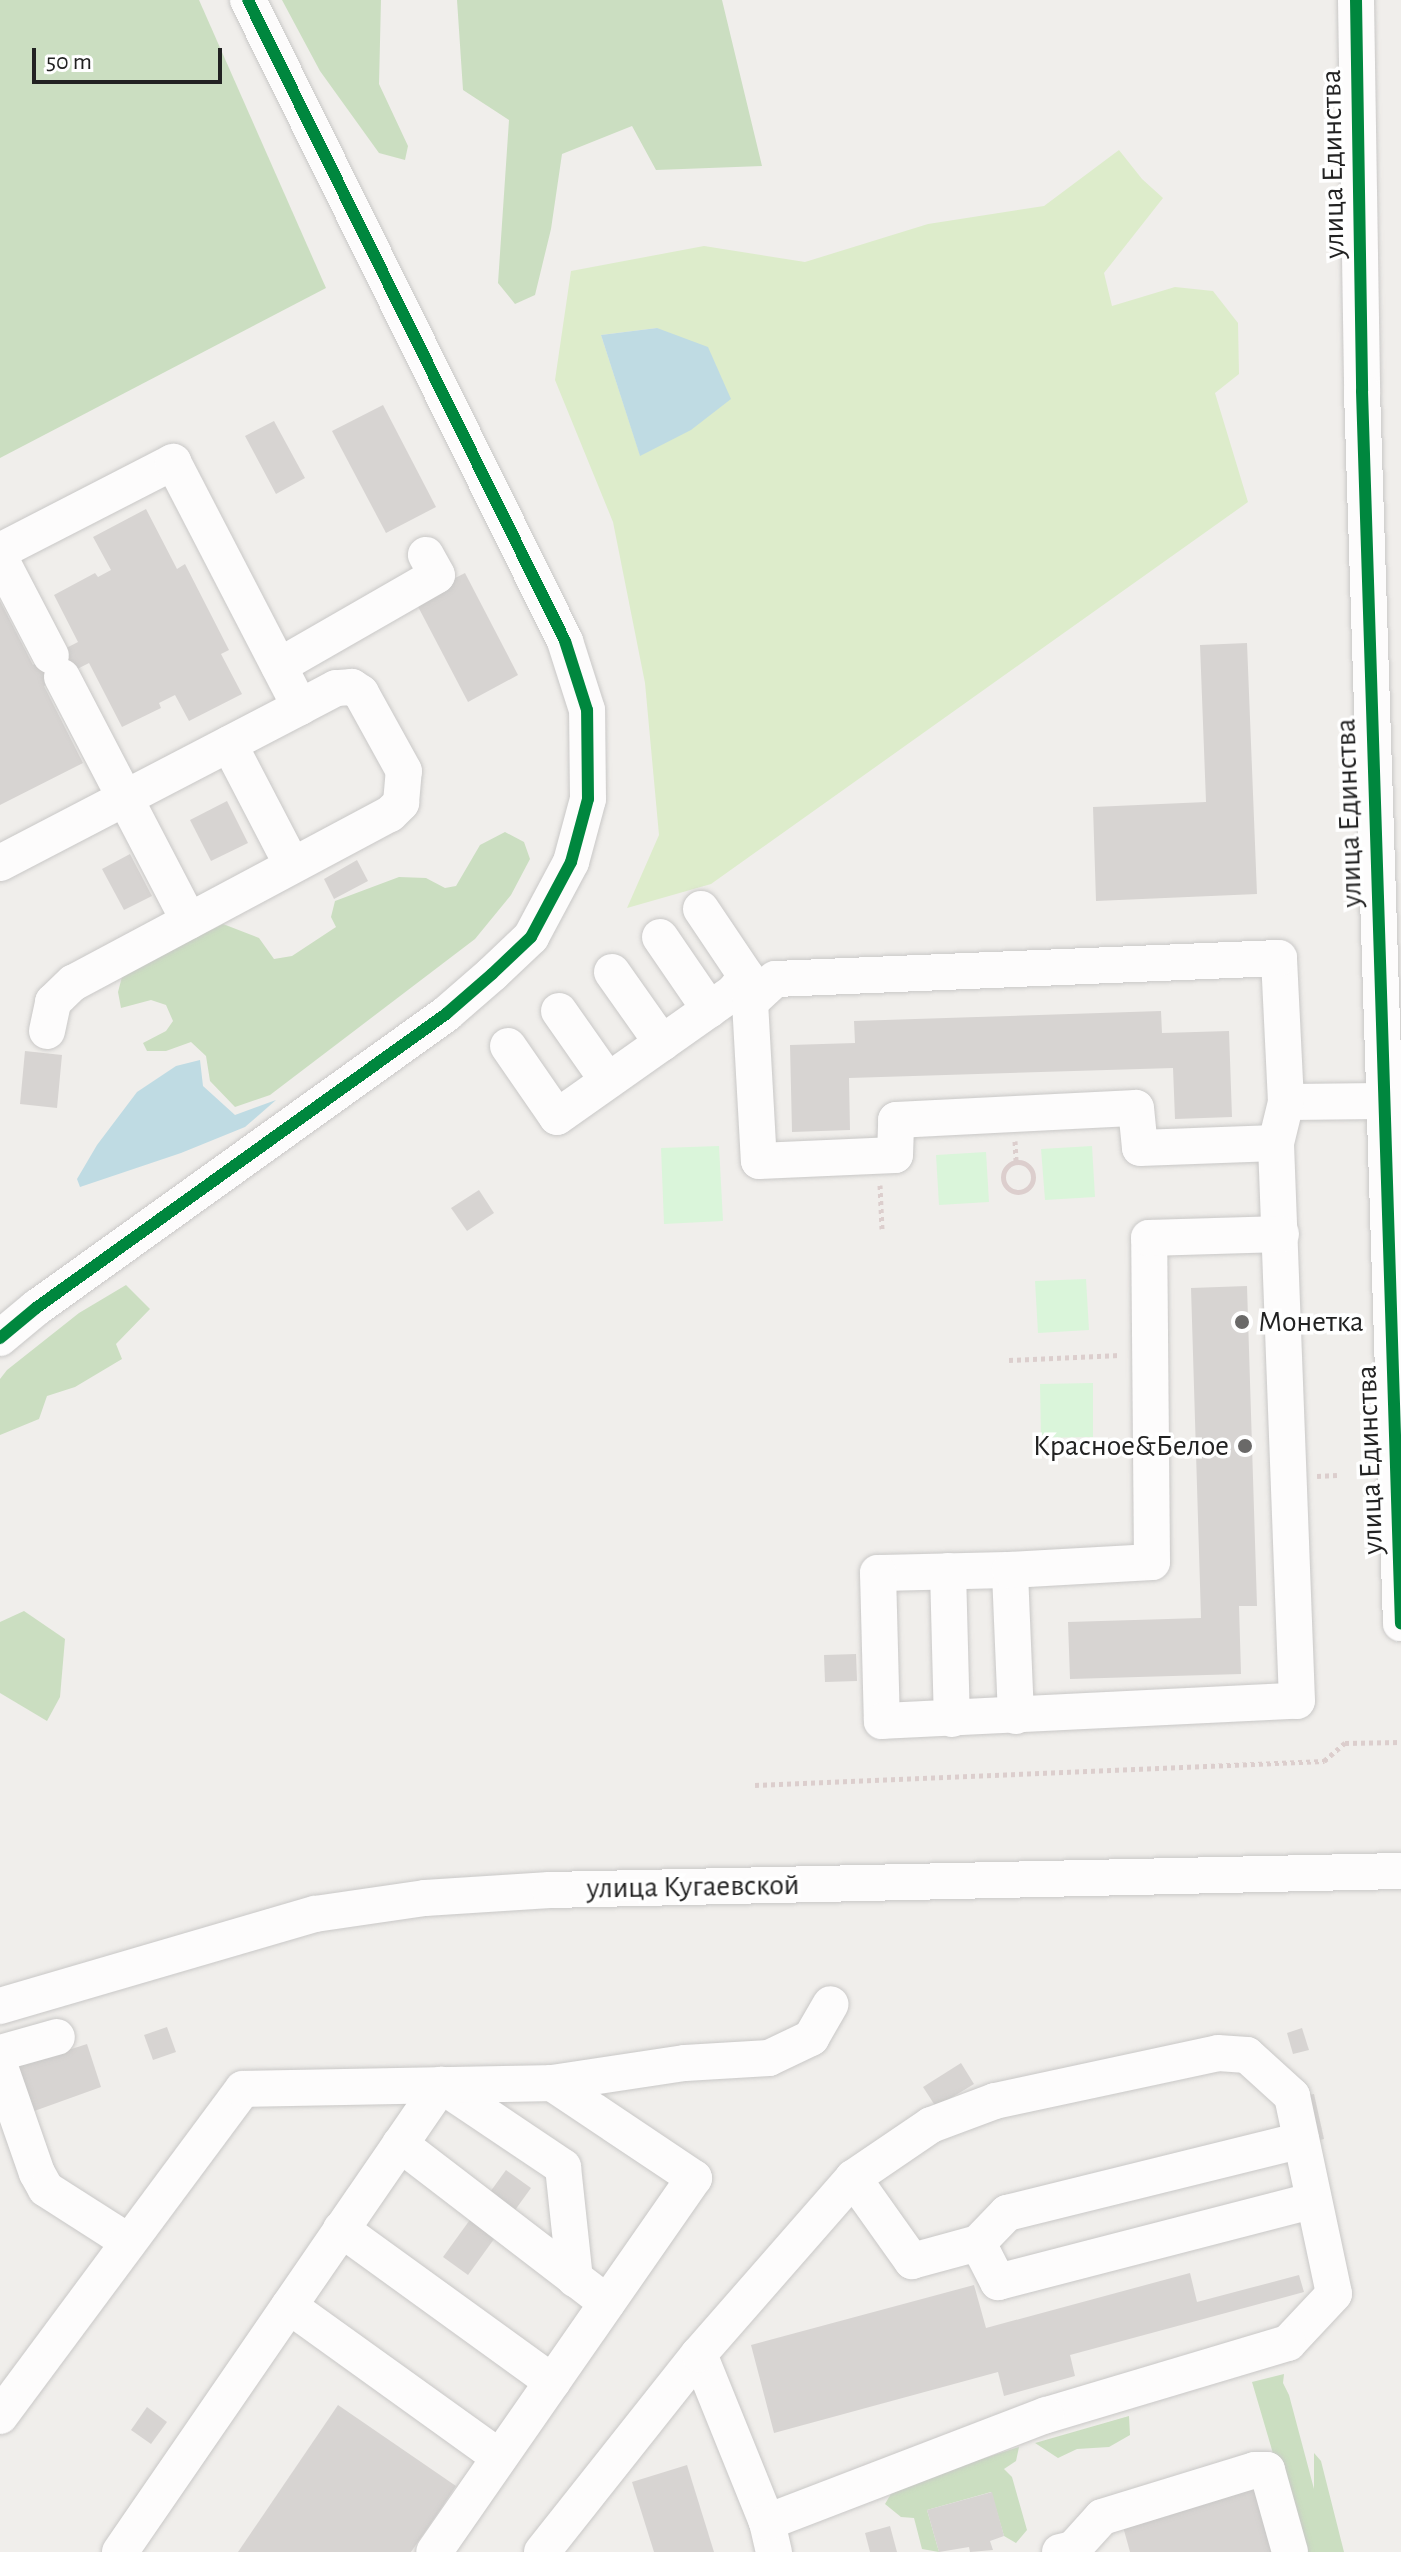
<!DOCTYPE html>
<meta charset="utf-8">
<style>
body{margin:0}
#map{position:relative;width:1401px;height:2552px;overflow:hidden;background:#f0eeeb;font-family:"Alegreya Sans",sans-serif}
div>[style]{position:absolute}
[style*='--x']{left:calc(var(--x)*1px);top:calc(var(--y)*1px);width:calc(var(--w)*1px);rotate:calc(var(--a)*1deg)}
.grass>*{inset:0;background:#ddeccb}
.forest>*{inset:0;background:#cbdec1}
.park>*{inset:0;background:#daf5da}
.water>*{inset:0;background:#bfdbe3}
.building>*{inset:0;background:#d7d4d2}
.path>*{height:5px;margin-top:-2.5px;transform-origin:0;background:repeating-linear-gradient(90deg,#dccecd 0 4px,transparent 0 8px)}
.path>.ring{margin:-2.5px;padding:0;box-sizing:content-box;background:none;border:5px solid #dccecd;border-radius:50%}
.roads{filter:drop-shadow(0 0 2px #c9c8c7) drop-shadow(0 0 2px #c9c8c7)}
.minor>*{height:36px;margin:-18px;padding:0 18px;transform-origin:18px;border-radius:18px;background:#fdfcfc}
.cycleway>*{height:12px;margin:-6px;padding:0 6px;transform-origin:6px;border-radius:6px;background:#00873e}
.dots>*{width:22px;height:22px;translate:-50% -50%;box-sizing:border-box;border:4px solid #fff;border-radius:50%}
span{translate:-50% -50%;white-space:nowrap;text-align:center;line-height:1.15;-webkit-text-stroke:7px #fff;paint-order:stroke}
.street-label{font-size:30px;color:#222}
.poi-label{font-size:30px;color:#222}
.left{translate:0 -50%;text-align:left}
.right{translate:-100% -50%;text-align:right}
.scale{position:absolute;left:32px;top:48px;width:190px;height:36px;box-sizing:border-box;border:4px solid #222;border-top:0;padding-left:10px;font-size:24px;line-height:28px;white-space:nowrap;color:#222;-webkit-text-stroke:6px #fff;paint-order:stroke}
</style>
<div id="map">
<div class="grass">
<div style="clip-path:polygon(evenodd,1119px 150px,1142px 179px,1163px 198px,1104px 273px,1112px 306px,1175px 287px,1213px 291px,1238px 323px,1239px 374px,1215px 393px,1248px 502px,711px 884px,627px 908px,659px 835px,645px 683px,613px 522px,555px 380px,571px 271px,704px 246px,805px 262px,928px 224px,1044px 206px,1119px 150px,657px 328px,640px 455px,601px 335px,657px 328px)"></div>
</div>
<div class="forest">
<div style="clip-path:polygon(0 0,199px 0,326px 288px,0 458px)"></div>
<div style="clip-path:polygon(282px 0,381px 0,379px 84px,408px 146px,405px 160px,379px 153px,320px 71px)"></div>
<div style="clip-path:polygon(457px 0,722px 0,762px 166px,656px 170px,632px 126px,562px 154px,551px 229px,535px 295px,515px 304px,498px 283px,509px 120px,463px 90px)"></div>
<div style="clip-path:polygon(505px 832px,524px 842px,530px 859px,511px 895px,475px 939px,270px 1095px,235px 1107px,210px 1081px,206px 1056px,191px 1042px,166px 1051px,147px 1051px,143px 1043px,166px 1031px,173px 1021px,166px 1005px,151px 1000px,121px 1008px,118px 992px,123px 973px,223px 924px,259px 938px,274px 959px,292px 956px,336px 927px,331px 917px,335px 901px,399px 877px,426px 878px,445px 888px,456px 886px,480px 845px)"></div>
<div style="clip-path:polygon(126px 1285px,150px 1309px,116px 1344px,122px 1359px,75px 1387px,47px 1396px,39px 1419px,0 1435px,0 1379px,7px 1370px,79px 1313px)"></div>
<div style="clip-path:polygon(24px 1611px,65px 1639px,60px 1697px,47px 1721px,0 1693px,0 1622px)"></div>
<div style="clip-path:polygon(1284px 2374px,1283px 2383px,1289px 2395px,1314px 2489px,1314px 2453px,1321px 2461px,1344px 2552px,1302px 2552px,1252px 2382px)"></div>
<div style="clip-path:polygon(1129px 2416px,1130px 2435px,1109px 2447px,1077px 2449px,1058px 2458px,1035px 2443px)"></div>
<div style="clip-path:polygon(1019px 2447px,1016px 2461px,1004px 2469px,1012px 2477px,1027px 2530px,1016px 2543px,1004px 2536px,991px 2492px,927px 2510px,939px 2552px,922px 2549px,914px 2518px,901px 2517px,885px 2504px,895px 2487px)"></div>
</div>
<div class="park">
<div style="clip-path:polygon(719px 1146px,723px 1221px,664px 1224px,661px 1148px)"></div>
<div style="clip-path:polygon(1092px 1146px,1095px 1197px,1045px 1200px,1041px 1149px)"></div>
<div style="clip-path:polygon(986px 1152px,989px 1202px,939px 1205px,936px 1155px)"></div>
<div style="clip-path:polygon(1086px 1279px,1089px 1330px,1038px 1333px,1035px 1281px)"></div>
<div style="clip-path:polygon(1093px 1383px,1093px 1437px,1041px 1438px,1040px 1384px)"></div>
</div>
<div class="water">
<div style="clip-path:polygon(657px 328px,708px 347px,731px 399px,691px 430px,640px 456px,601px 335px)"></div>
<div style="clip-path:polygon(200px 1060px,203px 1086px,235px 1115px,276px 1100px,245px 1127px,181px 1153px,80px 1187px,77px 1179px,97px 1145px,137px 1092px,176px 1066px)"></div>
</div>
<div class="building">
<div style="clip-path:polygon(383px 405px,436px 507px,386px 533px,332px 431px)"></div>
<div style="clip-path:polygon(274px 421px,305px 478px,276px 494px,245px 436px)"></div>
<div style="clip-path:polygon(146px 509px,177px 569px,185px 564px,229px 650px,221px 654px,242px 694px,189px 721px,175px 695px,159px 703px,161px 708px,122px 727px,89px 663px,44px 686px,83px 763px,0 805px,0 601px,33px 665px,78px 642px,54px 595px,95px 573px,98px 577px,111px 570px,93px 537px)"></div>
<div style="clip-path:polygon(465px 573px,518px 675px,468px 702px,414px 599px)"></div>
<div style="clip-path:polygon(1247px 643px,1257px 894px,1096px 901px,1093px 807px,1206px 802px,1200px 645px)"></div>
<div style="clip-path:polygon(227px 801px,248px 843px,211px 861px,190px 820px)"></div>
<div style="clip-path:polygon(130px 854px,152px 896px,124px 910px,102px 869px)"></div>
<div style="clip-path:polygon(357px 860px,368px 881px,334px 899px,324px 879px)"></div>
<div style="clip-path:polygon(1161px 1011px,1162px 1033px,1229px 1031px,1232px 1117px,1175px 1119px,1173px 1068px,849px 1078px,850px 1130px,792px 1132px,790px 1045px,855px 1043px,854px 1021px)"></div>
<div style="clip-path:polygon(25px 1051px,62px 1055px,57px 1108px,20px 1104px)"></div>
<div style="clip-path:polygon(479px 1190px,494px 1213px,467px 1231px,451px 1208px)"></div>
<div style="clip-path:polygon(1247px 1286px,1257px 1606px,1239px 1606px,1241px 1674px,1070px 1679px,1068px 1622px,1201px 1618px,1191px 1288px)"></div>
<div style="clip-path:polygon(856px 1654px,857px 1681px,825px 1682px,824px 1655px)"></div>
<div style="clip-path:polygon(167px 2027px,176px 2052px,153px 2060px,144px 2035px)"></div>
<div style="clip-path:polygon(1302px 2028px,1309px 2050px,1293px 2054px,1287px 2033px)"></div>
<div style="clip-path:polygon(87px 2044px,101px 2087px,1px 2123px,0 2072px)"></div>
<div style="clip-path:polygon(961px 2063px,974px 2084px,936px 2107px,923px 2087px)"></div>
<div style="clip-path:polygon(1314px 2094px,1324px 2139px,1307px 2143px,1297px 2097px)"></div>
<div style="clip-path:polygon(506px 2170px,531px 2188px,468px 2275px,443px 2257px)"></div>
<div style="clip-path:polygon(1190px 2273px,1197px 2302px,1299px 2275px,1304px 2292px,1070px 2355px,1075px 2376px,1004px 2396px,998px 2372px,774px 2433px,751px 2345px,974px 2285px,986px 2328px)"></div>
<div style="clip-path:polygon(338px 2405px,456px 2486px,440px 2510px,411px 2552px,238px 2552px)"></div>
<div style="clip-path:polygon(147px 2407px,167px 2422px,151px 2444px,131px 2430px)"></div>
<div style="clip-path:polygon(687px 2465px,714px 2552px,654px 2552px,632px 2482px)"></div>
<div style="clip-path:polygon(1256px 2487px,1273px 2552px,1130px 2552px,1122px 2523px)"></div>
<div style="clip-path:polygon(992px 2492px,1004px 2536px,990px 2541px,993px 2550px,970px 2552px,969px 2547px,939px 2552px,927px 2510px)"></div>
<div style="clip-path:polygon(890px 2526px,897px 2552px,870px 2552px,865px 2533px)"></div>
</div>
<div class="path">
<div style="--x:1015;--y:1141;--w:21;--a:87"></div>
<div class="ring" style="left:1003px;top:1162px;width:25px;height:25px"></div>
<div style="--x:880;--y:1185;--w:44;--a:87.4"></div>
<div style="--x:1009;--y:1360;--w:111;--a:-2.6"></div>
<div style="--x:1317;--y:1476;--w:20;--a:-3"></div>
<div style="--x:755;--y:1785;--w:570;--a:-2.42"></div>
<div style="--x:1324;--y:1761;--w:28;--a:-41"></div>
<div style="--x:1345;--y:1743;--w:56;--a:-1"></div>
</div>
<div class="roads">
<div class="minor">
<div style="--x:1356;--y:0;--w:391;--a:89.1"></div>
<div style="--x:1362;--y:391;--w:1233;--a:88.19"></div>
<div style="--x:0;--y:551;--w:195;--a:-27.2"></div>
<div style="--x:173;--y:462;--w:276;--a:62.6"></div>
<div style="--x:300;--y:707;--w:338;--a:152.5"></div>
<div style="--x:0;--y:558;--w:110;--a:62.5"></div>
<div style="--x:279;--y:666;--w:182;--a:-29.9"></div>
<div style="--x:437;--y:575;--w:23;--a:-119"></div>
<div style="--x:62;--y:677;--w:275;--a:62.5"></div>
<div style="--x:229;--y:744;--w:136;--a:62.5"></div>
<div style="--x:701;--y:909;--w:81;--a:56.1"></div>
<div style="--x:746;--y:976;--w:21;--a:127"></div>
<div style="--x:660;--y:937;--w:88;--a:55.6"></div>
<div style="--x:612;--y:972;--w:87;--a:54.8"></div>
<div style="--x:559;--y:1011;--w:85;--a:55"></div>
<div style="--x:47;--y:1031;--w:30;--a:-78"></div>
<div style="--x:53;--y:1002;--w:28;--a:-44"></div>
<div style="--x:73;--y:983;--w:359;--a:-28.1"></div>
<div style="--x:390;--y:814;--w:16;--a:-45"></div>
<div style="--x:401;--y:803;--w:32;--a:-85"></div>
<div style="--x:404;--y:771;--w:89;--a:-118.9"></div>
<div style="--x:361;--y:693;--w:11;--a:-146"></div>
<div style="--x:352;--y:687;--w:16;--a:176"></div>
<div style="--x:336;--y:688;--w:41;--a:152.2"></div>
<div style="--x:508;--y:1046;--w:86;--a:55.4"></div>
<div style="--x:557;--y:1117;--w:215;--a:-35.2"></div>
<div style="--x:733;--y:993;--w:19;--a:28"></div>
<div style="--x:1286;--y:1102;--w:99;--a:-0.6"></div>
<div style="--x:0;--y:1338;--w:47;--a:-39.8"></div>
<div style="--x:36;--y:1308;--w:505;--a:-35.64"></div>
<div style="--x:446;--y:1014;--w:61;--a:-41"></div>
<div style="--x:492;--y:974;--w:54;--a:-43.5"></div>
<div style="--x:531;--y:937;--w:85;--a:-61.9"></div>
<div style="--x:571;--y:862;--w:65;--a:-74.9"></div>
<div style="--x:588;--y:799;--w:89;--a:-90.6"></div>
<div style="--x:587;--y:710;--w:72;--a:-107.7"></div>
<div style="--x:565;--y:641;--w:715;--a:-116.31"></div>
<div style="--x:1010;--y:1570;--w:132;--a:178.7"></div>
<div style="--x:878;--y:1573;--w:148;--a:88.5"></div>
<div style="--x:882;--y:1721;--w:415;--a:-2.8"></div>
<div style="--x:1297;--y:1701;--w:558;--a:-92.16"></div>
<div style="--x:1276;--y:1143;--w:42;--a:-76.3"></div>
<div style="--x:1286;--y:1102;--w:144;--a:-92.8"></div>
<div style="--x:1279;--y:958;--w:504;--a:177.61"></div>
<div style="--x:775;--y:979;--w:34;--a:137"></div>
<div style="--x:750;--y:1002;--w:159;--a:86.8"></div>
<div style="--x:759;--y:1161;--w:136;--a:-2.5"></div>
<div style="--x:895;--y:1155;--w:35;--a:-88"></div>
<div style="--x:896;--y:1120;--w:240;--a:-2.9"></div>
<div style="--x:1136;--y:1108;--w:40;--a:84.3"></div>
<div style="--x:1140;--y:1148;--w:136;--a:-2.1"></div>
<div style="--x:948;--y:1571;--w:148;--a:88.5"></div>
<div style="--x:1016;--y:1716;--w:146;--a:-92.4"></div>
<div style="--x:1010;--y:1570;--w:142;--a:-3.2"></div>
<div style="--x:1152;--y:1562;--w:324;--a:-90.5"></div>
<div style="--x:1149;--y:1238;--w:132;--a:-1.7"></div>
<div style="--x:0;--y:2006;--w:328;--a:-16.3"></div>
<div style="--x:315;--y:1914;--w:111;--a:-8.3"></div>
<div style="--x:425;--y:1898;--w:125;--a:-3.7"></div>
<div style="--x:550;--y:1890;--w:851;--a:-1.28"></div>
<div style="--x:0;--y:2053;--w:59;--a:-15.7"></div>
<div style="--x:0;--y:2067;--w:112;--a:70.8"></div>
<div style="--x:37;--y:2173;--w:18;--a:61"></div>
<div style="--x:46;--y:2189;--w:98;--a:32.6"></div>
<div style="--x:552;--y:2083;--w:134;--a:-8.6"></div>
<div style="--x:685;--y:2063;--w:84;--a:-3.4"></div>
<div style="--x:769;--y:2058;--w:47;--a:-25.5"></div>
<div style="--x:811;--y:2038;--w:39;--a:-60"></div>
<div style="--x:441;--y:2085;--w:147;--a:33.9"></div>
<div style="--x:563;--y:2167;--w:113;--a:83.9"></div>
<div style="--x:400;--y:2144;--w:261;--a:37.5"></div>
<div style="--x:853;--y:2178;--w:102;--a:54.6"></div>
<div style="--x:912;--y:2261;--w:68;--a:-15.3"></div>
<div style="--x:978;--y:2243;--w:44;--a:62.9"></div>
<div style="--x:998;--y:2282;--w:326;--a:-14.5"></div>
<div style="--x:341;--y:2229;--w:261;--a:35.9"></div>
<div style="--x:978;--y:2243;--w:42;--a:-46"></div>
<div style="--x:1007;--y:2213;--w:303;--a:-13.9"></div>
<div style="--x:289;--y:2306;--w:259;--a:35.7"></div>
<div style="--x:699;--y:2354;--w:181;--a:68"></div>
<div style="--x:767;--y:2522;--w:31;--a:77"></div>
<div style="--x:0;--y:2416;--w:407;--a:-53.4"></div>
<div style="--x:243;--y:2089;--w:309;--a:-1.1"></div>
<div style="--x:552;--y:2083;--w:171;--a:33.8"></div>
<div style="--x:694;--y:2178;--w:455;--a:124.8"></div>
<div style="--x:120;--y:2552;--w:567;--a:-55.5"></div>
<div style="--x:542;--y:2552;--w:253;--a:-51.6"></div>
<div style="--x:699;--y:2354;--w:234;--a:-48.8"></div>
<div style="--x:853;--y:2178;--w:94;--a:-34.2"></div>
<div style="--x:931;--y:2125;--w:68;--a:-20.6"></div>
<div style="--x:995;--y:2101;--w:228;--a:-12.1"></div>
<div style="--x:1218;--y:2053;--w:29;--a:4"></div>
<div style="--x:1247;--y:2055;--w:61;--a:42.3"></div>
<div style="--x:1292;--y:2096;--w:202;--a:78"></div>
<div style="--x:1334;--y:2294;--w:67;--a:133.2"></div>
<div style="--x:1288;--y:2343;--w:252;--a:163.4"></div>
<div style="--x:1046;--y:2415;--w:299;--a:159"></div>
<div style="--x:1060;--y:2552;--w:13;--a:-13"></div>
<div style="--x:1073;--y:2549;--w:43;--a:-47.8"></div>
<div style="--x:1102;--y:2517;--w:160;--a:-17.1"></div>
<div style="--x:1255;--y:2470;--w:12;--a:0"></div>
<div style="--x:1267;--y:2470;--w:85;--a:74.3"></div>
</div>
</div>
<div class="cycleway">
<div style="--x:1356;--y:0;--w:391;--a:89.1"></div>
<div style="--x:1362;--y:391;--w:1233;--a:88.19"></div>
<div style="--x:0;--y:1338;--w:47;--a:-39.8"></div>
<div style="--x:36;--y:1308;--w:505;--a:-35.64"></div>
<div style="--x:446;--y:1014;--w:61;--a:-41"></div>
<div style="--x:492;--y:974;--w:54;--a:-43.5"></div>
<div style="--x:531;--y:937;--w:85;--a:-61.9"></div>
<div style="--x:571;--y:862;--w:65;--a:-74.9"></div>
<div style="--x:588;--y:799;--w:89;--a:-90.6"></div>
<div style="--x:587;--y:710;--w:72;--a:-107.7"></div>
<div style="--x:565;--y:641;--w:715;--a:-116.31"></div>
</div>
<div class="dots">
<div style="left:1242px;top:1322px;background:#6a6968"></div>
<div style="left:1245px;top:1446px;background:#6a6968"></div>
</div>
<div class="street-label">
<span style="left:1333px;top:164px;rotate:-91deg">улица Единства</span>
<span style="left:1349px;top:813px;rotate:-92deg">улица Единства</span>
<span style="left:1370px;top:1460px;rotate:-92deg">улица Единства</span>
<span style="left:693px;top:1887px;rotate:-1deg">улица Кугаевской</span>
</div>
<div class="poi-label">
<span class="left" style="left:1258px;top:1322px">Монетка</span>
<span class="right" style="left:1229px;top:1446px">Красное&amp;Белое</span>
</div>
<div class="scale">50 m</div>
</div>
